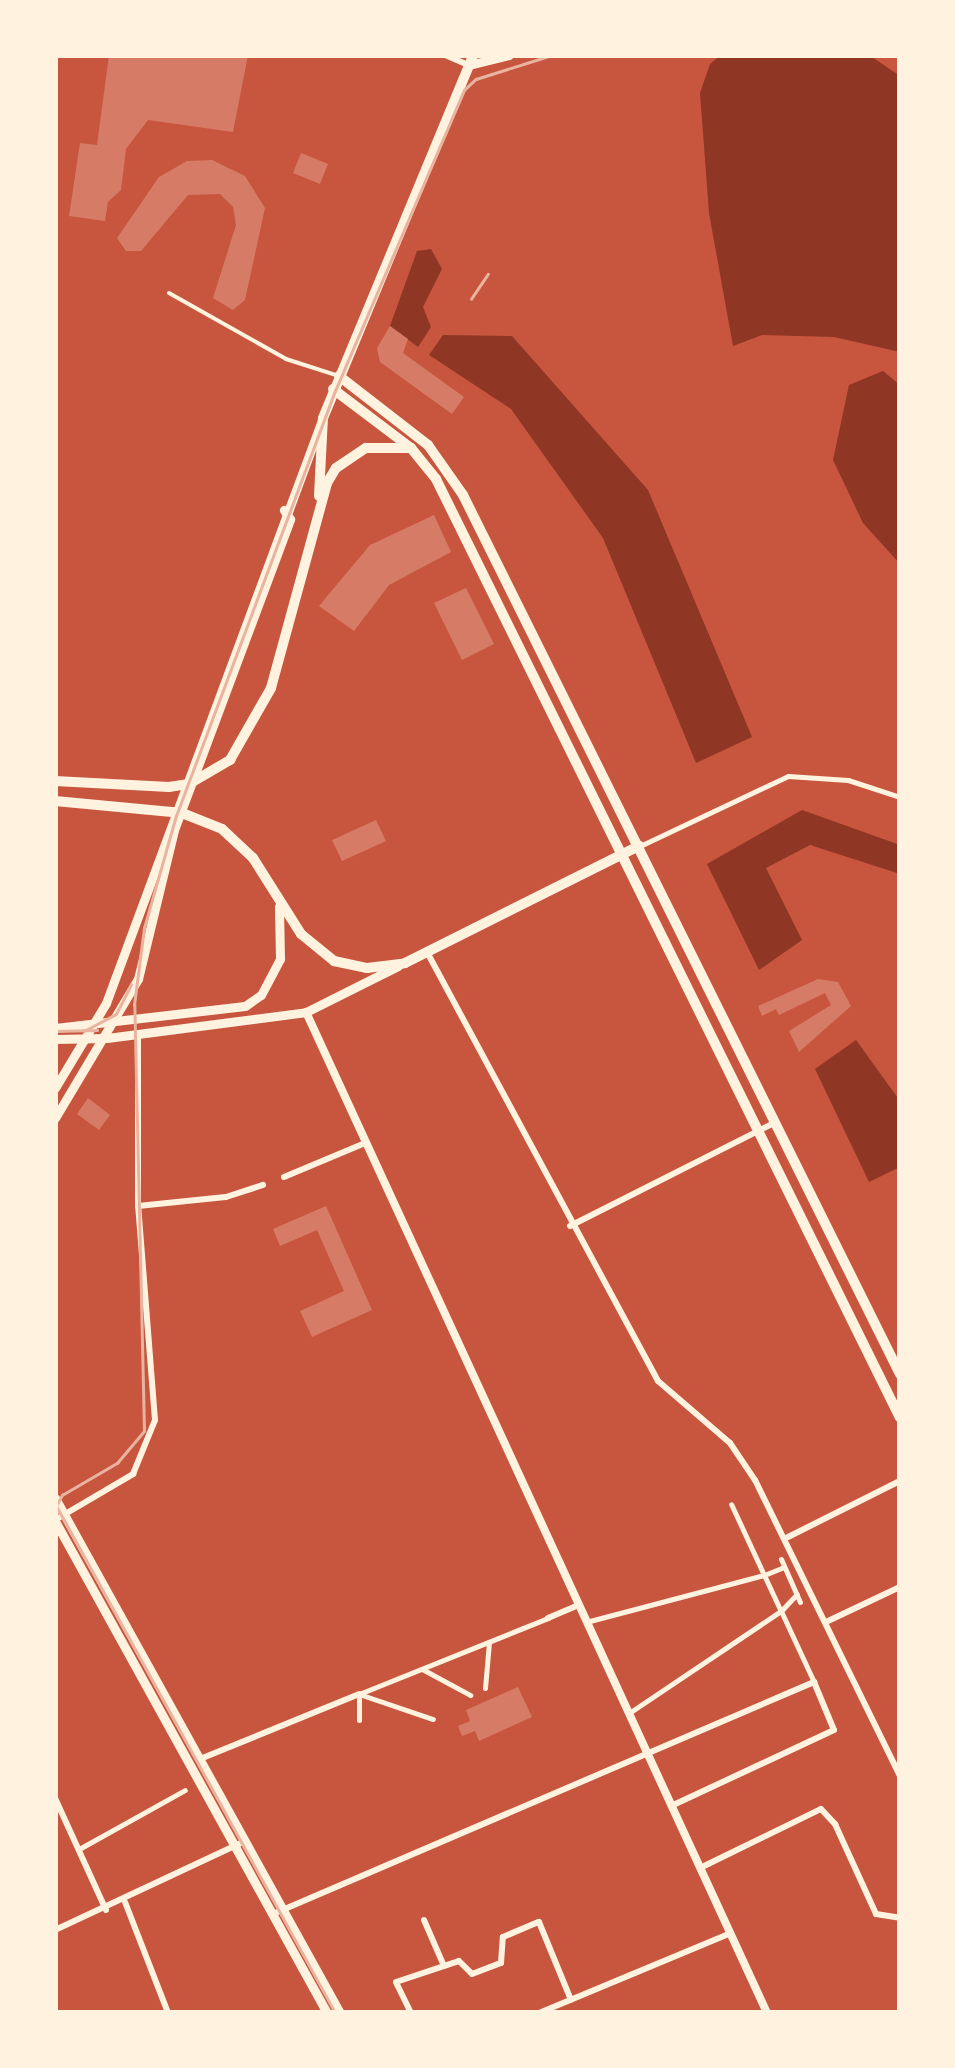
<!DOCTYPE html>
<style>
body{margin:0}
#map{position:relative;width:955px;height:2068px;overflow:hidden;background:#c8553d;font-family:"Source Serif 4",serif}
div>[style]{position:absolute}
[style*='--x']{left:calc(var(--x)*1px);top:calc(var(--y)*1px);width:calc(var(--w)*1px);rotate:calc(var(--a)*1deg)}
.water>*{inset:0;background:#8f3625}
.building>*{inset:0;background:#d67c66}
.service>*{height:4px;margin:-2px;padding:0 2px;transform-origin:2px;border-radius:2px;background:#fff3e0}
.pedestrian>*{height:5px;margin:-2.5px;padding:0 2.5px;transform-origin:2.5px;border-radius:2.5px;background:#fff3e0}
.minor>*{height:6px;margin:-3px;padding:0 3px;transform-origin:3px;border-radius:3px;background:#fff3e0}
.tertiary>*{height:8px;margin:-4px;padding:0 4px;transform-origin:4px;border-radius:4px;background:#fff3e0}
.secondary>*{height:9px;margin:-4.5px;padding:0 4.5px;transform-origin:4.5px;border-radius:4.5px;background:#fff3e0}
.primary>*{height:10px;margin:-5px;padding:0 5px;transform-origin:5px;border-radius:5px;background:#fff3e0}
.tram>*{height:2.5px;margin:-1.25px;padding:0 1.25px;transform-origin:1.25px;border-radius:1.25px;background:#e9b49f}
span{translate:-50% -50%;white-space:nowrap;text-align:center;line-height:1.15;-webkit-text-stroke:10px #fff3e0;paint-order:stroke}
.frame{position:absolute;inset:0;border:58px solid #fff3e0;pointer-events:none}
</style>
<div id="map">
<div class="water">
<div style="clip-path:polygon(721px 55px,869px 55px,900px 76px,900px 352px,834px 337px,762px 335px,733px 346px,709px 213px,700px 93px,710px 64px)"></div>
<div style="clip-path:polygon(431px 249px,442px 269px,423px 307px,431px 327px,418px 347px,390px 326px,417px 251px)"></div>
<div style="clip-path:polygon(443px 335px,512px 336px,648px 490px,752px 737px,696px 763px,603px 538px,511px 409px,429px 355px)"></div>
<div style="clip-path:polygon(883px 371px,900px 385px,900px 564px,863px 523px,833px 460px,849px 385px)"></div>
<div style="clip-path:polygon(802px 810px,900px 845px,900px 874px,810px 845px,766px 868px,802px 940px,759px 970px,707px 864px)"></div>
<div style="clip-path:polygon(856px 1040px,900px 1101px,900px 1167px,869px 1182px,815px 1069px)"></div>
</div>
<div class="building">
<div style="clip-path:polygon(109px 55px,248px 55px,233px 132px,148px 120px,126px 149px,121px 190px,108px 202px,105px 221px,69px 216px,80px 143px,97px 145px)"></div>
<div style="clip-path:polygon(301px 153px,328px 164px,320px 184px,293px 173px)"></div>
<div style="clip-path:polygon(212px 160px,245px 176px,265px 208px,245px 300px,233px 310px,213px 298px,236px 225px,233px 207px,220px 194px,188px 195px,141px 251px,126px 251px,117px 238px,159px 177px,187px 161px)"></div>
<div style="clip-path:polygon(390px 326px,408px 339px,403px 353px,464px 397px,452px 414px,380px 362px,377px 348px)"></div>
<div style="clip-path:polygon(434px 515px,451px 552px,389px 585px,354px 631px,319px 606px,370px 545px)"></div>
<div style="clip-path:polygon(466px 588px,494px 644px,462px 660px,434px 603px)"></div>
<div style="clip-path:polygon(376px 820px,386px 841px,342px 861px,332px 840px)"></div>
<div style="clip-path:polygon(818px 979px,838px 982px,851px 1006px,799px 1052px,789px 1031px,831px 1005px,825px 993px,779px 1015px,776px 1009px,762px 1016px,758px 1006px)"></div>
<div style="clip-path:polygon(88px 1098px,110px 1115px,99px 1130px,77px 1114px)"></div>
<div style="clip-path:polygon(326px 1206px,372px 1310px,312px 1337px,300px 1311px,344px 1291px,317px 1230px,280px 1246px,273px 1229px)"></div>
<div style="clip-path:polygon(518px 1687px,532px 1717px,479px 1741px,475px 1731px,462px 1736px,458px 1726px,470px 1721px,466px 1710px)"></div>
</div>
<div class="service">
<div style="--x:169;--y:293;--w:134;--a:29.4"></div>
<div style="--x:286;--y:359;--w:56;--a:17.8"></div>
</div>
<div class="pedestrian">
<div style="--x:642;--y:845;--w:161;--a:-25.3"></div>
<div style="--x:788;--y:776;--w:60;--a:3.8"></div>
<div style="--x:848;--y:780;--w:55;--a:18.1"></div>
<div style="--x:781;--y:1559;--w:47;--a:66.2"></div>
<div style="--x:784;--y:1567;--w:22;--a:158"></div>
<div style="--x:764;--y:1575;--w:40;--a:65"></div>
<div style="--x:781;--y:1611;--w:23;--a:-47"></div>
<div style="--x:586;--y:1622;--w:184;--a:-14.8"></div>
<div style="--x:764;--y:1575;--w:78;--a:-114.9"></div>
<div style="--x:422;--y:1669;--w:55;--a:28.4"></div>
<div style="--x:485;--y:1688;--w:46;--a:-85"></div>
<div style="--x:359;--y:1694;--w:204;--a:-21.9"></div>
<div style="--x:629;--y:1713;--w:183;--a:-33.9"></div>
<div style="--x:781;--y:1611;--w:78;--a:65.1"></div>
<div style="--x:359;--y:1720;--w:26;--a:-90"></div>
<div style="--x:359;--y:1694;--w:78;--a:18.7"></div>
<div style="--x:79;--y:1849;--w:121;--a:-29.1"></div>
</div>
<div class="minor">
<div style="--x:445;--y:55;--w:26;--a:23"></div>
<div style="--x:427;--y:952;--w:487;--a:61.7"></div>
<div style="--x:658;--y:1381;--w:95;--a:40.7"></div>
<div style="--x:730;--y:1443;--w:45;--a:56"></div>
<div style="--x:755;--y:1480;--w:330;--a:63.9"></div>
<div style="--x:284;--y:1177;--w:88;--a:-22.8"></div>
<div style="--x:138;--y:1206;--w:88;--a:-5.8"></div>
<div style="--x:226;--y:1197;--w:39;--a:-18"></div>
<div style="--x:570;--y:1226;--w:229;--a:-26.8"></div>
<div style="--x:55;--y:1520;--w:91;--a:-30.5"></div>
<div style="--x:133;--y:1474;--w:58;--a:-67.8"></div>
<div style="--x:155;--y:1420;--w:215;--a:-94.5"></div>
<div style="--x:138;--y:1206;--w:173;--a:-90"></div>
<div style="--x:788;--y:1537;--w:125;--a:-26.6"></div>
<div style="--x:548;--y:1618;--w:34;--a:-23"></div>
<div style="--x:828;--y:1621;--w:80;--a:-25.3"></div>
<div style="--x:200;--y:1759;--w:172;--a:-22.2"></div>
<div style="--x:55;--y:1798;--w:123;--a:65.5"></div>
<div style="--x:702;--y:1867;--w:132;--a:-26"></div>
<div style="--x:821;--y:1809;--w:21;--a:47"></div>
<div style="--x:835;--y:1824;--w:99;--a:65.5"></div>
<div style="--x:876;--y:1914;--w:24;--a:9"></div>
<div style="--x:125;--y:1902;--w:119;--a:68.8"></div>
<div style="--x:273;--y:1914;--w:589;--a:-23.21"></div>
<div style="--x:814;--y:1682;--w:52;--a:67.4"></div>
<div style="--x:834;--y:1730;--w:178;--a:155"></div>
<div style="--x:424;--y:1920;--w:50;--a:66.5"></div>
<div style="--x:55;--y:1930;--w:210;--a:-25.1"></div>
<div style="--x:411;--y:2013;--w:34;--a:-116"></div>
<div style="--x:396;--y:1982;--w:66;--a:-18.4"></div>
<div style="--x:459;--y:1961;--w:18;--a:45"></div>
<div style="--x:472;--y:1974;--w:31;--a:-21"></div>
<div style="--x:501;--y:1963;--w:26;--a:-86"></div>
<div style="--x:503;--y:1937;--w:39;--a:-23"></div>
<div style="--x:539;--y:1922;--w:84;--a:67.7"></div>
<div style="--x:539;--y:2013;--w:208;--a:-22.6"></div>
</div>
<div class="tertiary">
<div style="--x:306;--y:1012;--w:1102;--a:65.27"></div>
</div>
<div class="secondary">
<div style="--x:469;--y:65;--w:41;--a:-14"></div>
<div style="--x:55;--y:1028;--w:191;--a:-6.6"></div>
<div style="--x:245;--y:1006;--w:19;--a:-35"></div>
<div style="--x:261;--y:995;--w:41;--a:-62.2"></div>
<div style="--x:280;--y:959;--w:53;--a:-91.1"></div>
<div style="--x:55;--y:1039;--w:52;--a:-1.1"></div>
<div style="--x:107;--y:1038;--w:201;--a:-7.4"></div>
<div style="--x:306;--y:1012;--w:103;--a:-26.6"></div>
<div style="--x:55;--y:1088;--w:99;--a:-59"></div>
<div style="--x:106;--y:1003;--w:622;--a:-69.67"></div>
<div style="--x:55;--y:1118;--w:162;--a:-59.2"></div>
<div style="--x:138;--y:979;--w:153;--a:-76.4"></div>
<div style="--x:174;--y:830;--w:332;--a:-69.5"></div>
<div style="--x:290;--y:519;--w:11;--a:-124"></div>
<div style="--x:55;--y:1498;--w:589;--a:61.04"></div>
<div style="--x:55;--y:1521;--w:562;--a:61.06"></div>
</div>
<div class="primary">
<div style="--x:339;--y:376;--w:113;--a:37.8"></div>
<div style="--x:428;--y:445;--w:61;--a:55"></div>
<div style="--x:463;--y:495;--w:982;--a:63.57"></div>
<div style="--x:333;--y:389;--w:98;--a:37.1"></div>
<div style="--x:411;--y:448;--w:40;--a:51"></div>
<div style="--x:436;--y:479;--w:1047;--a:63.7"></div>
<div style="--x:319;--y:496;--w:78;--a:-87.1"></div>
<div style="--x:323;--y:418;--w:393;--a:-67.5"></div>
<div style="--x:55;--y:781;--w:114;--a:3"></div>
<div style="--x:169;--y:787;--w:20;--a:-9"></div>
<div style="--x:189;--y:784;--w:48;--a:-30.3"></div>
<div style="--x:230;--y:760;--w:83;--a:-60.3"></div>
<div style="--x:271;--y:688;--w:213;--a:-74.7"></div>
<div style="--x:327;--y:483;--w:17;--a:-59"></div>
<div style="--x:336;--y:468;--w:36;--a:-34"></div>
<div style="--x:366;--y:448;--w:45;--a:0"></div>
<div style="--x:55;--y:801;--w:128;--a:5.4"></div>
<div style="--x:182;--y:813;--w:43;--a:21.8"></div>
<div style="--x:222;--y:829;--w:42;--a:43.1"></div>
<div style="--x:253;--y:858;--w:90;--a:57.7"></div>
<div style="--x:301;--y:934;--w:43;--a:39.3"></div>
<div style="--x:334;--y:961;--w:34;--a:12"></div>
<div style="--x:367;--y:968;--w:38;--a:-7"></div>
<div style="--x:405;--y:963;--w:262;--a:-26.6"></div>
</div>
<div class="tram">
<div style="--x:471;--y:299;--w:30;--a:-56"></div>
<div style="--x:55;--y:1031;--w:42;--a:-1.4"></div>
<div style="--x:84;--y:1031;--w:36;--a:-28"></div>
<div style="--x:116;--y:1014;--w:33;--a:-63"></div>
<div style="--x:335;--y:2013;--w:579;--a:-118.82"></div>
<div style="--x:56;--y:1506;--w:13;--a:-61"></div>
<div style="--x:62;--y:1495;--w:64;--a:-30.2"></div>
<div style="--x:117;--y:1463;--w:42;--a:-49.8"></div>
<div style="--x:144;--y:1431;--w:426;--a:-91.3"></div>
<div style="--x:134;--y:1005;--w:78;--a:-82.6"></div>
<div style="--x:144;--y:928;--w:116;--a:-74.1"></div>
<div style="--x:176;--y:816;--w:454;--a:-69.5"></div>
<div style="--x:335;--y:391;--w:327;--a:-66.8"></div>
<div style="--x:464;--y:90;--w:16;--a:-43"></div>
<div style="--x:476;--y:79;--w:80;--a:-17.5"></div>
</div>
<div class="frame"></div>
</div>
